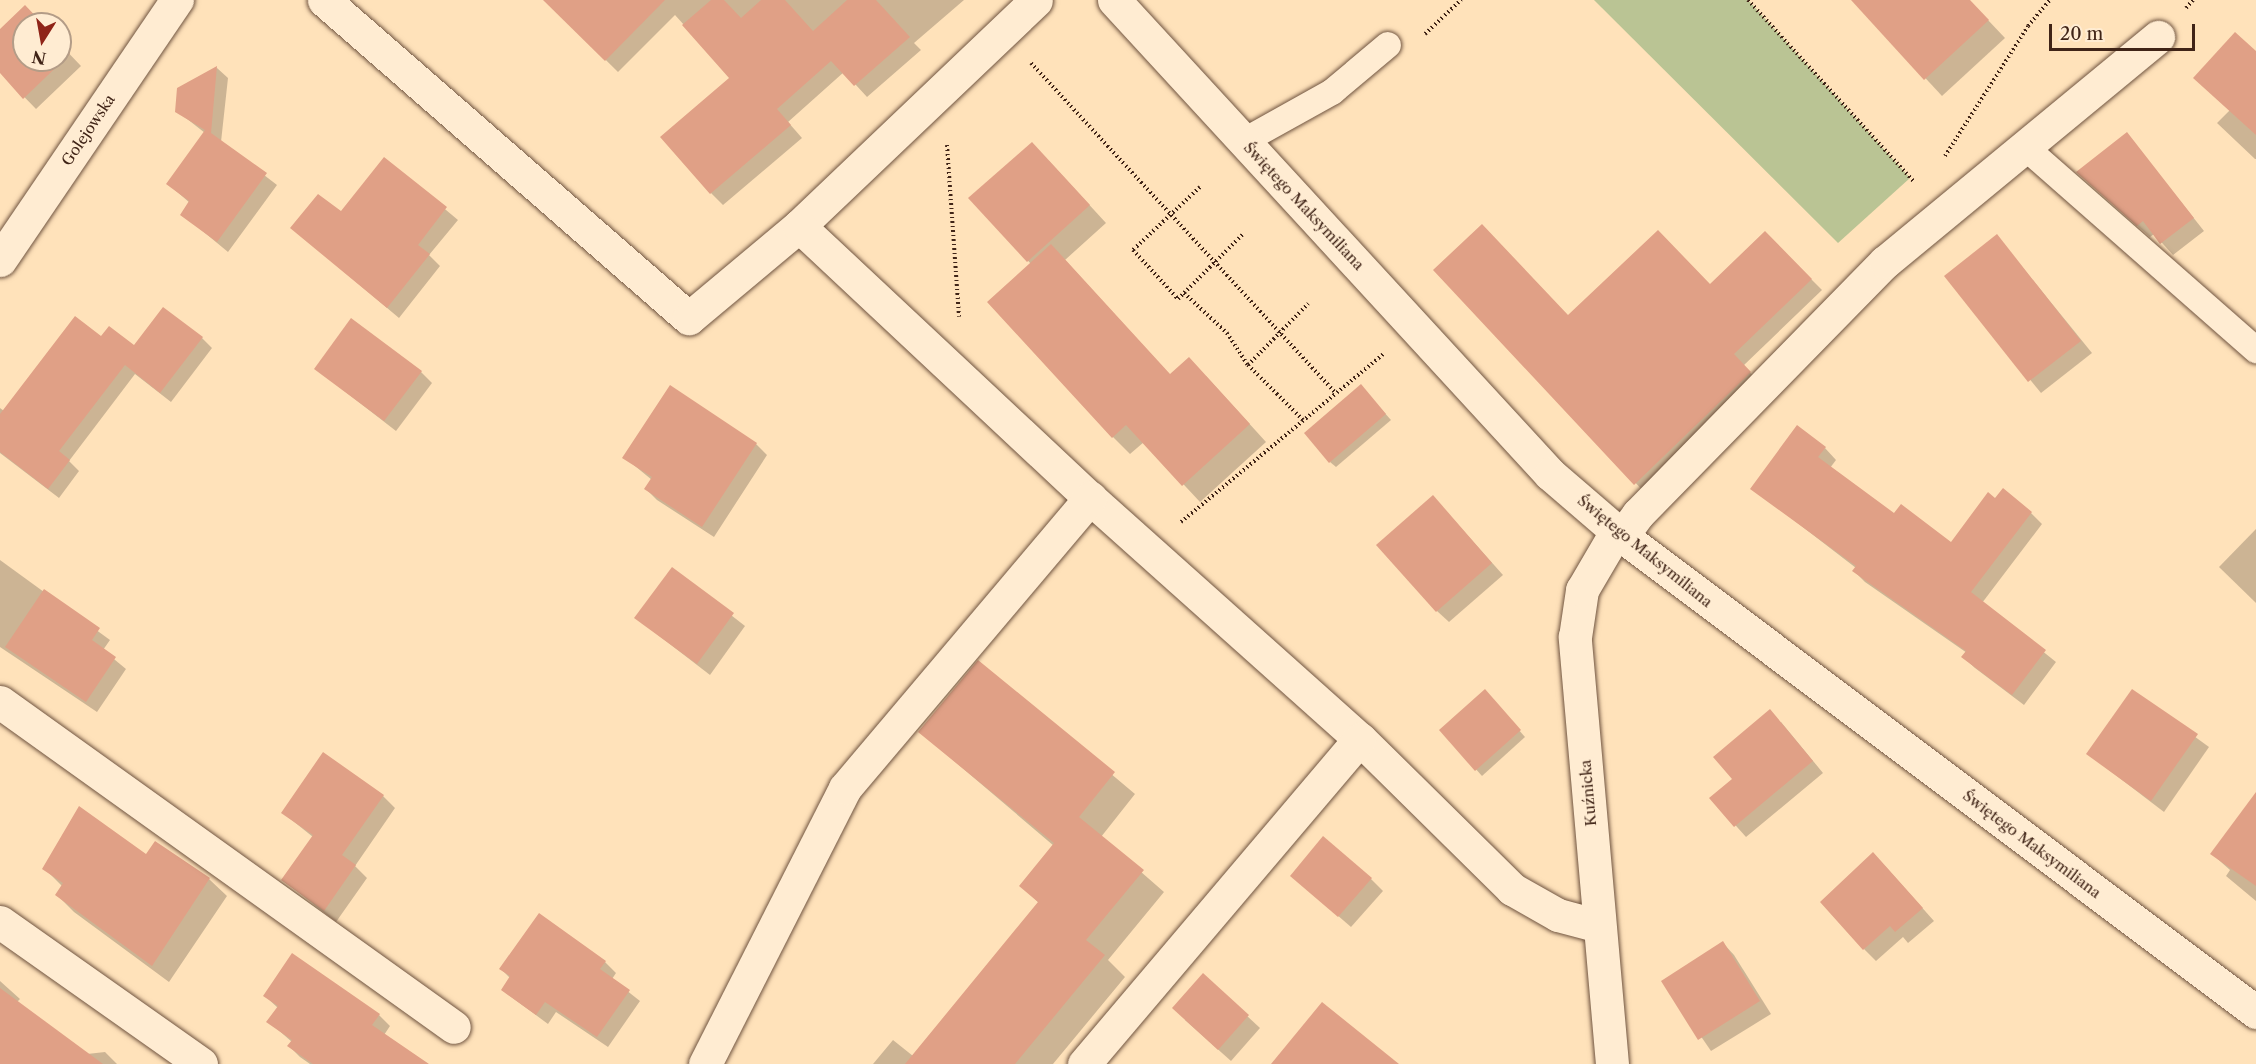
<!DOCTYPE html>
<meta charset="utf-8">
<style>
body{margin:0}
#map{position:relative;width:2256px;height:1064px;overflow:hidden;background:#ffe2ba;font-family:"Libre Caslon Text",serif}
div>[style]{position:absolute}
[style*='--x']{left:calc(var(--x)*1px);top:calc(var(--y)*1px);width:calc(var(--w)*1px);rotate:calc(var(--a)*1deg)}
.green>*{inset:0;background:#bac494}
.shadow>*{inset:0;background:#0003}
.building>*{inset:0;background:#e0a086}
.path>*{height:4px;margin-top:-2px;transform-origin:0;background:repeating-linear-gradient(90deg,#402417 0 1.5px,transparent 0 4.5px)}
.roads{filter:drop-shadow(0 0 2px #705440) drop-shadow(0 0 2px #705440)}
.service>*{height:26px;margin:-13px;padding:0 13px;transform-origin:13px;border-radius:13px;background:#ffecd2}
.minor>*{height:33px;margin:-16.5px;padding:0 16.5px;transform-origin:16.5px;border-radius:16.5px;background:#ffecd2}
span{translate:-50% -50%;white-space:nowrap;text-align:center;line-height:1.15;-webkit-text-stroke:6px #ffecd2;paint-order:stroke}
.street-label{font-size:15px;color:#402417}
.north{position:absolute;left:12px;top:12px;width:60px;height:60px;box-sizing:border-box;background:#ffecd2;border:2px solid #b39c87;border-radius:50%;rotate:191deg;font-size:16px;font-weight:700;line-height:24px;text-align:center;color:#402417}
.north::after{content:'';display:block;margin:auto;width:21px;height:27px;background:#8f2418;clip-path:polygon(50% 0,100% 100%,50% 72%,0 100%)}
.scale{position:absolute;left:2049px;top:24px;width:146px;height:27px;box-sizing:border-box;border:3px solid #402417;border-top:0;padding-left:8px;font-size:18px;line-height:21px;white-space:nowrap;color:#402417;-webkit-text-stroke:4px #ffecd2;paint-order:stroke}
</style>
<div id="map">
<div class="green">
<div style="clip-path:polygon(1594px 0,1748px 0,1910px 178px,1838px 243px)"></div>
</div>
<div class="shadow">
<div style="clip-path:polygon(545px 0,964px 0,914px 43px,921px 50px,867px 97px,844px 72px,788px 122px,802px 138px,723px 205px,711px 193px,732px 78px,675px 15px,618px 72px)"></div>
<div style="clip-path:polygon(1853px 0,1969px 0,2005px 38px,1942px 96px)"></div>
<div style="clip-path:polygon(25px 7px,41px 24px,24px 24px,24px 60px,60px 60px,60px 44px,81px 66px,36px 109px,0 72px,0 31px)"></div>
<div style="clip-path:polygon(2256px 53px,2256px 159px,2255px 159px,2217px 123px,2230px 110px)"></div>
<div style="clip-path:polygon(217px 68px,228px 78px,221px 142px,277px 185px,228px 252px,182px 214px,190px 203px,168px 184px,205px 133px,177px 111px,178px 89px)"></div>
<div style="clip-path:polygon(2127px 134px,2204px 231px,2173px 255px,2154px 234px,2150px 237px,2090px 184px)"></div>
<div style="clip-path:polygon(385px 159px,458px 220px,429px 255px,440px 266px,399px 318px,292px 228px,341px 213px)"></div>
<div style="clip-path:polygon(1049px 161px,1106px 223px,1065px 260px,1170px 375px,1206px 376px,1266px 442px,1200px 502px,1144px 442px,1130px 454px,1113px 437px,1031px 264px,971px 199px)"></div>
<div style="clip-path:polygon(1765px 233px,1822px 290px,1743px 366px,1761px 383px,1646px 494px,1436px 270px,1568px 317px,1710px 286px)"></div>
<div style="clip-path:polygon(1997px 236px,2092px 353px,2041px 393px,1946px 276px)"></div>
<div style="clip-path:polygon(101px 338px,134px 347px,202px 338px,212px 348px,171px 402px,135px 374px,69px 461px,79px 471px,59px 498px,0 453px,0 408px,4px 411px)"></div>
<div style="clip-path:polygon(316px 369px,421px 372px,432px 383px,396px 431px)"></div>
<div style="clip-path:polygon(1366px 392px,1391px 420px,1336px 467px,1330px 462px)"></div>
<div style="clip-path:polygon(756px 444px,767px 455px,714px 537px,657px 500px,646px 489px,652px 480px,624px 457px)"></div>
<div style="clip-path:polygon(1825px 448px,1836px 460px,1830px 468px,1894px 515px,1951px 544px,1996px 501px,2031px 513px,2042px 524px,1982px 603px,2056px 662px,2024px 705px,1975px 668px,1963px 657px,1967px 653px,1865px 582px,1854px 571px,1856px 568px,1752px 488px)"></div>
<div style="clip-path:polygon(1444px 509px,1503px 575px,1449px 622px,1437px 611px)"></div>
<div style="clip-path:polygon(2256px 529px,2256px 603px,2219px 567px)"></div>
<div style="clip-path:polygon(0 560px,110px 640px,103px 650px,126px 669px,97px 712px,0 647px)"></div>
<div style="clip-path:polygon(672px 569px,745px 626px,710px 675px,636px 618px)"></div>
<div style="clip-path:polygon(978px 662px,1135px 794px,1101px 837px,1164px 892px,1108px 960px,1125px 977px,1053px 1064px,873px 1064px,893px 1040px,913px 1056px,1039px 903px,1021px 886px,1054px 846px,920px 732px)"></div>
<div style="clip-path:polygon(2132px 691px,2209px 747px,2164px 812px,2088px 754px)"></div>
<div style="clip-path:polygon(1490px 697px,1525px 737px,1482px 776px,1441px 730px)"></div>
<div style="clip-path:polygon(1781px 722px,1823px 773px,1746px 837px,1711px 798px,1734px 780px)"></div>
<div style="clip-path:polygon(383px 796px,395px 808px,355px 866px,367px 878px,336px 922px,283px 880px,313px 837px,283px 813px)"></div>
<div style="clip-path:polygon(2256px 804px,2256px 901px,2226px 876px,2230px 870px,2212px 854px)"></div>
<div style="clip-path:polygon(147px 856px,209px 879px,227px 896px,169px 982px,74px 912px,57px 895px,62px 886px,44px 868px)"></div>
<div style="clip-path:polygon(1885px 866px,1934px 921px,1908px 943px,1903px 937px,1876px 961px,1864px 949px)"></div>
<div style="clip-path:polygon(1292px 876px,1371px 879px,1383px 891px,1351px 927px)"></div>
<div style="clip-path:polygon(1723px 943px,1734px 955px,1771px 1014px,1711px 1051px,1663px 981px)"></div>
<div style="clip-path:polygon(292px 955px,379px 1015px,390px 1026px,384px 1035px,426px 1064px,310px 1064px,300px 1057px,289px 1046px,292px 1042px,268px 1021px,278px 1008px,265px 996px)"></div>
<div style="clip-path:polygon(605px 962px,616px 973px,612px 979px,640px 1001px,608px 1047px,556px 1012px,548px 1024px,502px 990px,510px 978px,501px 969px)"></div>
<div style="clip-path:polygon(1203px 975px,1260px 1028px,1231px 1061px,1185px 1020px)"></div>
<div style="clip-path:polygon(0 981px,20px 999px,17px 1002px,87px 1054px,105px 1052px,117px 1064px,0 1064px)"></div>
</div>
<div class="building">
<div style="clip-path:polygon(543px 0,665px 0,605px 61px)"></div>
<div style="clip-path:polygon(711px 0,724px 0,741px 18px,761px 0,785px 0,813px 31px,847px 0,876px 0,910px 37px,854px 86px,831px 61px,777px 109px,791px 125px,710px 194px,660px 137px,729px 78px,682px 25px)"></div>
<div style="clip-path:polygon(1851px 0,1970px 0,1989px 20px,1924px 80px)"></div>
<div style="clip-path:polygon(25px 5px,43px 24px,24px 24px,24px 60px,60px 60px,60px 43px,70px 54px,23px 99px,0 73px,0 29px)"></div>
<div style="clip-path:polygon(2235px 32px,2256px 51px,2256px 135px,2193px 78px)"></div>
<div style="clip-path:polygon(217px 66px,211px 133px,267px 173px,217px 242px,180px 215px,189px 201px,166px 184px,205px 130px,175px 112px,177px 88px)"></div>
<div style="clip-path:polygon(2127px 132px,2194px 218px,2160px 244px,2143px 221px,2137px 226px,2076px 172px)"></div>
<div style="clip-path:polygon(1032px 142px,1090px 205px,1027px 262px,968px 198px)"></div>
<div style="clip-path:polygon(384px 157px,447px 207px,418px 245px,430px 254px,387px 308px,290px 228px,318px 194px,341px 211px)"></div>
<div style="clip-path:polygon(1482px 224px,1568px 315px,1658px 230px,1710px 284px,1765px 231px,1812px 279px,1734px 354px,1751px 372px,1634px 485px,1433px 270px)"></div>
<div style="clip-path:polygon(1997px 234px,2081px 341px,2028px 382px,1944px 276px)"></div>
<div style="clip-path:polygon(1051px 244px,1170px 374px,1189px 357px,1250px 424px,1182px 486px,1126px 425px,1112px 438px,987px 302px)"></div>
<div style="clip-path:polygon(163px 307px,203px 337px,160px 393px,125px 365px,59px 451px,70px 460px,48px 489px,0 452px,0 414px,75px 316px,101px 336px,109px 326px,134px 345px)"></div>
<div style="clip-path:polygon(351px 318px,422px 371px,384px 421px,314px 369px)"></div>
<div style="clip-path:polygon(1361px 384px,1386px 414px,1329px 463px,1304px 433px)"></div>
<div style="clip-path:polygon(670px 385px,757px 443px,702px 527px,644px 489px,652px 477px,622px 458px)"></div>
<div style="clip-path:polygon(1797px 425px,1826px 447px,1818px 457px,1894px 513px,1901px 504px,1951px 542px,1988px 492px,1995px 498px,2003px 488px,2032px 512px,1971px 592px,2046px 650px,2012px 695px,1961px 657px,1966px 651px,1852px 571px,1856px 566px,1750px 489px)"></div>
<div style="clip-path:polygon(1433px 495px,1492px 563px,1436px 612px,1376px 545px)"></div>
<div style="clip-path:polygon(672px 567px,734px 613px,697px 664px,634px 618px)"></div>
<div style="clip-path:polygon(44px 589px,100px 628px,92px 640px,116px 657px,86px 702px,5px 647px)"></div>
<div style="clip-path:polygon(978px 660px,1115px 772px,1079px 817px,1144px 870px,1086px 940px,1105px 955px,1015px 1064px,905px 1064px,1038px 902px,1019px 886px,1054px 843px,918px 732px)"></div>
<div style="clip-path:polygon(1485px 689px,1521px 730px,1475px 771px,1439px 730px)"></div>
<div style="clip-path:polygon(2132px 689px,2198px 734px,2151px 801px,2086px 754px)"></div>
<div style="clip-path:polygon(1770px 709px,1813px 761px,1734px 827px,1709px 798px,1732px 779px,1713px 757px)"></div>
<div style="clip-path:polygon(323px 752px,384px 795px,342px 855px,356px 865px,324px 911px,281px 880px,313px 835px,281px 813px)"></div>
<div style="clip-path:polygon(2256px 792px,2256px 886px,2210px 854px)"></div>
<div style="clip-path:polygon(79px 806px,146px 854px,155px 841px,210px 878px,152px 966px,55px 895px,63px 883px,42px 869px)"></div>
<div style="clip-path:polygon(1323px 836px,1372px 878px,1338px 917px,1290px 876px)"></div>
<div style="clip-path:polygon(1873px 852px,1923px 908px,1895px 932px,1890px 926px,1863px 950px,1820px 902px)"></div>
<div style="clip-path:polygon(539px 913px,606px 961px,600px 969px,630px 990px,597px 1037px,545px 1002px,536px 1015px,501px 990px,510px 976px,499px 969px)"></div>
<div style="clip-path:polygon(1723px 941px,1760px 1001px,1698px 1040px,1661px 981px)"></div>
<div style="clip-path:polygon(292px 953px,380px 1014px,372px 1025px,429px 1064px,313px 1064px,287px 1046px,292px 1040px,266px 1022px,278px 1006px,263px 996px)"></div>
<div style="clip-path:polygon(1203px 973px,1249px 1015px,1218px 1050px,1172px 1008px)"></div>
<div style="clip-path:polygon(0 988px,103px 1064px,0 1064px)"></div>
<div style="clip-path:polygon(1322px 1002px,1399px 1064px,1271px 1064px)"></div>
</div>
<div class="path">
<div style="--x:1748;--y:0;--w:246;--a:47.6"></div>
<div style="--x:2186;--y:8;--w:11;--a:-49"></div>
<div style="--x:1425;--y:34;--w:50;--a:-43.4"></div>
<div style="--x:1031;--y:63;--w:449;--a:47.3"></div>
<div style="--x:947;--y:145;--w:172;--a:86"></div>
<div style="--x:1945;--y:156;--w:154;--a:-57.4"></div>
<div style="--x:2028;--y:26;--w:34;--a:-50"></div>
<div style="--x:1200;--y:187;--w:92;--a:136.8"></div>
<div style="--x:1133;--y:250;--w:67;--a:47.4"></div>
<div style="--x:1178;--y:299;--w:8;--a:-45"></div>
<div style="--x:1184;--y:293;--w:59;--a:42.9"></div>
<div style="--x:1227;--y:333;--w:38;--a:57"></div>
<div style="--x:1184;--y:293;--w:83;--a:-45"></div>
<div style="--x:1303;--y:420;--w:78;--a:-135"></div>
<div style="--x:1248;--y:365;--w:86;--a:-45.5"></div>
<div style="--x:1181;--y:522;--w:263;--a:-39.7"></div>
</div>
<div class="roads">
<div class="service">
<div style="--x:1244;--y:141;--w:101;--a:-29.1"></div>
<div style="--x:1332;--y:92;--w:73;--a:-40"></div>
<div style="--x:2025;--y:147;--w:308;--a:41.3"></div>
</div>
<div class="minor">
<div style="--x:324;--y:0;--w:484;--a:41.1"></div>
<div style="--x:689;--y:318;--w:143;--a:-39.9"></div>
<div style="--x:799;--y:226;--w:327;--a:-43.6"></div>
<div style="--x:1114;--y:0;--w:644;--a:47.39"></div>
<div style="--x:1550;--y:474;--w:95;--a:40.7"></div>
<div style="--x:1622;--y:536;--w:793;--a:36.9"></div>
<div style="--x:799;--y:226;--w:398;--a:43.1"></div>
<div style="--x:1090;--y:498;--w:362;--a:41.8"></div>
<div style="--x:1360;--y:739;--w:214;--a:44.6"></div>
<div style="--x:1512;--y:889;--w:53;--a:29.5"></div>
<div style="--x:1558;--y:915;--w:42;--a:15"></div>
<div style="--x:0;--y:260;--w:315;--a:-55.8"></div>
<div style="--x:1622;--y:536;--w:27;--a:-54"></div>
<div style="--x:1638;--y:514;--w:353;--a:-45.6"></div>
<div style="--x:1885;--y:262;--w:354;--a:-39.5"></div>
<div style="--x:0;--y:702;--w:558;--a:35.6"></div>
<div style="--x:0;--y:922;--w:246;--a:35.2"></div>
<div style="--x:705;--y:1064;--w:309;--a:-63.1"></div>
<div style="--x:845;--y:788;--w:380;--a:-49.8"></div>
<div style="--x:1084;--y:1064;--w:426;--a:-49.7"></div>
<div style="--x:1612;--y:1064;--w:429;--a:-95"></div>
<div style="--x:1575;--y:637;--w:48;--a:-81.5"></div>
<div style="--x:1582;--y:590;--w:67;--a:-59.6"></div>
</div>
</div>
<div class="street-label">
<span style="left:88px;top:130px;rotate:-56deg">Golejowska</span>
<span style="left:1304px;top:206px;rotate:47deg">Świętego Maksymiliana</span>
<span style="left:1645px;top:551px;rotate:39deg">Świętego Maksymiliana</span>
<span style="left:1588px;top:793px;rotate:-95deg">Kuźnicka</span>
<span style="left:2032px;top:844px;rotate:37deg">Świętego Maksymiliana</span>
</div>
<div class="north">N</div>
<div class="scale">20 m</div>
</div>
